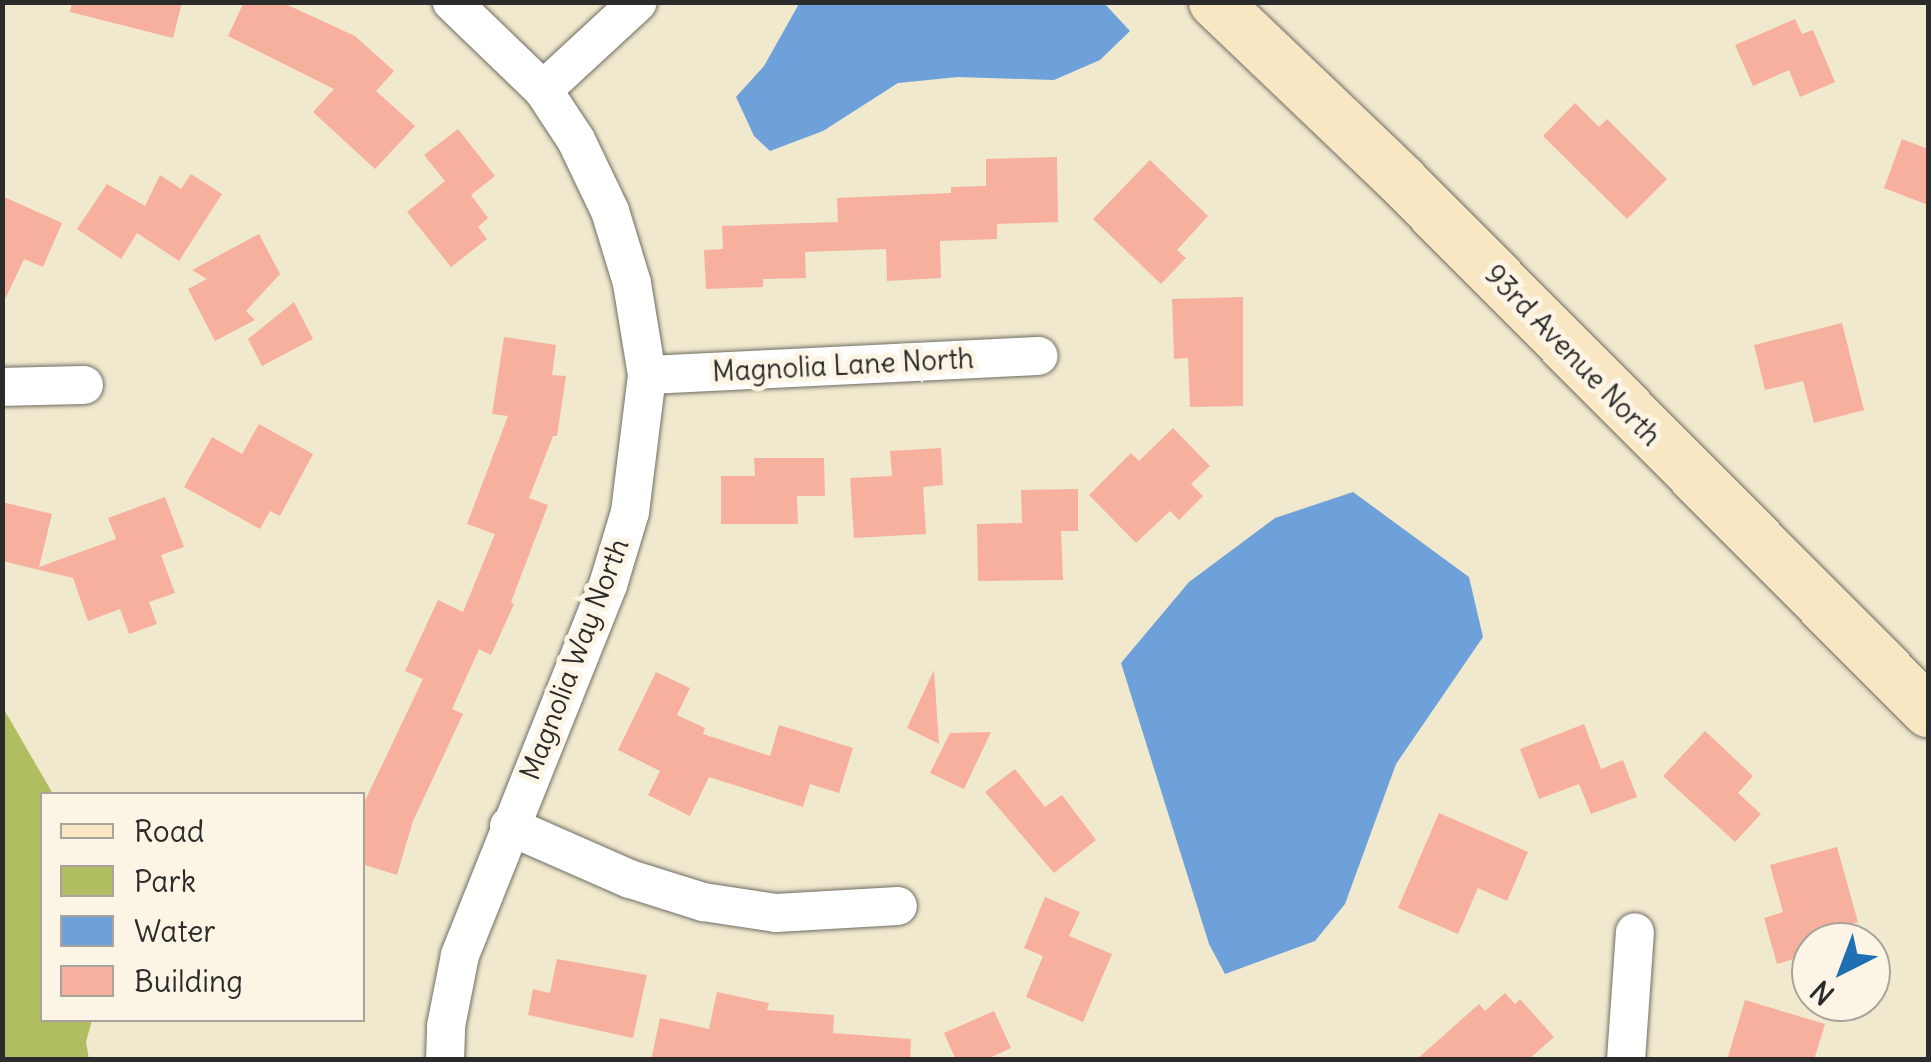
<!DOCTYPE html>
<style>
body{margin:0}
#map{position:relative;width:1931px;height:1062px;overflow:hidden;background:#f0e9ce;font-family:Delius,sans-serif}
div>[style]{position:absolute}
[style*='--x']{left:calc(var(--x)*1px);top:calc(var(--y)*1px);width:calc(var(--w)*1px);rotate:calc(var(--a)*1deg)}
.green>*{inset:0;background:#b0be61}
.water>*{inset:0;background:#6ea1da}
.building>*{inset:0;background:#f7b09e}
.roads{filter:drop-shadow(0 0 2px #706e64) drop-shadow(0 0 2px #706e64)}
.street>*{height:38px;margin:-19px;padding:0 19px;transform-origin:19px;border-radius:19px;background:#fff}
.secondary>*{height:52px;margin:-26px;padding:0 26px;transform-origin:26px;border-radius:26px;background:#f9e7c3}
span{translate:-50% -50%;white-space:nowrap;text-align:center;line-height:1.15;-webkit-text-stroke:10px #fcf5e5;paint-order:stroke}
.street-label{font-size:28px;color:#2b2b2b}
.frame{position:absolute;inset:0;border:5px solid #2b2b2b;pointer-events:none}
.legend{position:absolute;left:40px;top:792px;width:325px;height:230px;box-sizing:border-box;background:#fcf5e5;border:2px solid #a8a49b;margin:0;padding:12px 18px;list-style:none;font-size:30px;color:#2b2b2b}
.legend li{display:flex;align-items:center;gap:20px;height:50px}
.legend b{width:50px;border:2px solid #a8a49b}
.north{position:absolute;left:1791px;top:922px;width:100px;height:100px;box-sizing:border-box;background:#fcf5e5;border:2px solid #a8a49b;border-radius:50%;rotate:222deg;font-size:28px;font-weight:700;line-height:40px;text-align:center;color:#2b2b2b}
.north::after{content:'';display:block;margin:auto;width:35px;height:45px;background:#1f6fb2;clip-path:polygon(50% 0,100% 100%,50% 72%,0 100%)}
</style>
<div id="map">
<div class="green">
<div style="clip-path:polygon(2px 706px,53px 794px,42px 794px,42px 1020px,92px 1020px,86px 1042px,89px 1059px,3px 1059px)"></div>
</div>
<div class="water">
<div style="clip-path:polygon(800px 2px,1104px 3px,1130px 31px,1100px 60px,1054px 80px,958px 77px,898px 83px,823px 131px,770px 151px,754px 136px,736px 97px,764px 66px)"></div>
<div style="clip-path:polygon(1353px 492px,1469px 577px,1483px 637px,1396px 764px,1345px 904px,1315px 941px,1225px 974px,1209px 944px,1121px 663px,1189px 582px,1275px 518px)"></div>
</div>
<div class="building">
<div style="clip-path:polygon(72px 2px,182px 2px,173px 38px,70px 12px)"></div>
<div style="clip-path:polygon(244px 2px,281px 2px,355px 36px,394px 71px,376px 91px,415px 126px,375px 169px,313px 112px,334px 89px,228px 36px)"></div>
<div style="clip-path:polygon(1795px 19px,1802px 34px,1813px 30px,1835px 82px,1800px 97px,1789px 70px,1753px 86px,1735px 45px)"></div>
<div style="clip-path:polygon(1575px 103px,1599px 127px,1607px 119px,1667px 179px,1627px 219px,1543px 136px)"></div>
<div style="clip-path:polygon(458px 129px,495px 176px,471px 195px,488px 218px,478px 227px,487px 239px,451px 267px,407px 212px,445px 181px,424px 155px)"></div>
<div style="clip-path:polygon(1902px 139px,1928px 149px,1928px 205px,1884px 188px)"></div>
<div style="clip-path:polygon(1057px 157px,1058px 222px,997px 224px,997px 239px,940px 241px,941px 278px,887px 281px,886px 249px,805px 252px,806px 278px,763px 279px,763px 287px,706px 289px,704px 250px,723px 249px,722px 226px,838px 222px,837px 198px,951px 193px,951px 187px,986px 186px,986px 159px)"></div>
<div style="clip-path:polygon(1150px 160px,1208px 216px,1177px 250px,1186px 258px,1161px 284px,1093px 219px)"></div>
<div style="clip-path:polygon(191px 174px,222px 194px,179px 261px,137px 233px,121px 259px,77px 229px,107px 184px,145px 206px,160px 175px,181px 189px)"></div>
<div style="clip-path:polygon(2px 196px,62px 223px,43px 267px,24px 259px,2px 306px)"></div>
<div style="clip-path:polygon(259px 234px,280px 274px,246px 311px,255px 320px,215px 341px,188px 289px,207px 279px,192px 270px)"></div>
<div style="clip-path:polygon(1243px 297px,1243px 406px,1190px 407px,1188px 358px,1174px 359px,1172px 299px)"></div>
<div style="clip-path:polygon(294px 302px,313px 339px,262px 366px,248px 339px)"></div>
<div style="clip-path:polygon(1842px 323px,1864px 410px,1814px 423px,1803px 381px,1765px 390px,1754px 345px)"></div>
<div style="clip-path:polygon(504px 337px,556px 345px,552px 375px,566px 376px,557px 436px,553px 436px,529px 498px,548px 505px,511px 602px,514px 604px,491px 655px,479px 649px,452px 709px,463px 714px,413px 821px,397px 875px,362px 864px,362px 807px,423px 679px,405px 671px,438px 600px,463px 612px,495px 534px,467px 524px,508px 416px,492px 414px)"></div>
<div style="clip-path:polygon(259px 424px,313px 454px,280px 516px,270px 511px,260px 529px,184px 487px,212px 437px,242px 454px)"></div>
<div style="clip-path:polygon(1173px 428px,1210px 466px,1191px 484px,1203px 496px,1179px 520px,1170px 511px,1136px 543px,1089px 495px,1131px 453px,1139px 461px)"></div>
<div style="clip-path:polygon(941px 448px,943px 485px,923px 487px,926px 534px,854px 538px,850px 478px,892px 476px,890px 451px)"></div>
<div style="clip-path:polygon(754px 458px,824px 458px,825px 496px,797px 496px,798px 524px,721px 524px,721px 476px,755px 476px)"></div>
<div style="clip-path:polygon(1078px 489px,1078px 531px,1061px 531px,1063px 580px,978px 581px,977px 524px,1022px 523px,1021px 490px)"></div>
<div style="clip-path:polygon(165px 497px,184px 547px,161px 555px,175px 593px,149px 602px,157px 624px,129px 634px,120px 609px,88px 621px,73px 578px,2px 561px,2px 502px,52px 514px,39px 567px,116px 539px,108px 518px)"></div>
<div style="clip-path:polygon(934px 670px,939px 744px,907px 728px)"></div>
<div style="clip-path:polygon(656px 672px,690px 688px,677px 715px,705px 728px,703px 734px,770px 756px,779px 725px,853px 748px,839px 793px,810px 784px,803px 807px,709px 777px,690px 816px,648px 795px,660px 771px,618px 750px)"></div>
<div style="clip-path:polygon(1584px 724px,1601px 769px,1623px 760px,1637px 797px,1591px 814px,1579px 784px,1539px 799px,1520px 749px)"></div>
<div style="clip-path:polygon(1705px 731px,1753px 776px,1738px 793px,1761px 814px,1735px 842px,1663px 776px)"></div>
<div style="clip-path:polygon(991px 732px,964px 789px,930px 773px,950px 733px)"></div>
<div style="clip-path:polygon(1015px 769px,1045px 807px,1062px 795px,1096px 840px,1054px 873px,985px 792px)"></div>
<div style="clip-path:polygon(1439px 813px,1528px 852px,1507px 901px,1478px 888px,1458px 934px,1398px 908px)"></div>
<div style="clip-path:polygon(1837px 847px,1858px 922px,1839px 928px,1843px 942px,1811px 942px,1811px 954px,1777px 964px,1764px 918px,1783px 912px,1770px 865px)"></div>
<div style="clip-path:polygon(1045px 897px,1080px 912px,1069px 936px,1112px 954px,1083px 1022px,1026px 997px,1043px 956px,1024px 948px)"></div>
<div style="clip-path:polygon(557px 959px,647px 975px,633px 1038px,528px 1015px,533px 989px,550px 993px)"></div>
<div style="clip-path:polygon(717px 992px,769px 1003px,767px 1010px,834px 1015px,833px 1033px,911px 1039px,910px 1060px,651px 1060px,660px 1018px,709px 1029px)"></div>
<div style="clip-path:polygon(1505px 993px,1515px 1004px,1520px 999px,1554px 1037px,1528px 1060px,1416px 1060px,1479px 1004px,1485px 1011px)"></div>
<div style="clip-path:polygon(1745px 1000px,1825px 1024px,1814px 1060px,1727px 1060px)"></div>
<div style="clip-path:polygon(994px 1011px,1011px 1048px,985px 1060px,956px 1060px,944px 1033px)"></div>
</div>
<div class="roads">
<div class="street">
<div style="--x:543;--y:90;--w:129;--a:-42.8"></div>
<div style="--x:647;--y:375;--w:392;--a:-2.8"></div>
<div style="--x:2;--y:387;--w:82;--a:-1.4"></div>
<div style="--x:509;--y:826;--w:132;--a:23.7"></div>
<div style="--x:630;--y:879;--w:77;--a:17.5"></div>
<div style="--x:703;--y:902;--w:74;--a:8.6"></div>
<div style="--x:776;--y:913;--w:122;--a:-3.3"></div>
<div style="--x:445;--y:1060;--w:34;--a:-88"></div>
<div style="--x:446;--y:1026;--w:72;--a:-78.8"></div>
<div style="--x:460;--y:955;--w:399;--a:-68.2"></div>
<div style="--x:608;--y:585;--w:76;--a:-73.2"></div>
<div style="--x:630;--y:512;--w:138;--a:-82.9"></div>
<div style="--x:647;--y:375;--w:93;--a:-99.3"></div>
<div style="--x:632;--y:283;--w:75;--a:-107"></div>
<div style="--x:610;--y:211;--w:79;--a:-115.6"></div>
<div style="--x:576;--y:140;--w:60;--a:-123.4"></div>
<div style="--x:543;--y:90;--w:127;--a:-136"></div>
<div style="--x:1626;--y:1060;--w:128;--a:-86"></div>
</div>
<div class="secondary">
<div style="--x:1215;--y:2;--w:259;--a:43.7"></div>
<div style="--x:1402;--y:181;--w:747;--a:45.22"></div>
</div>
</div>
<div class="street-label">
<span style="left:1573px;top:355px;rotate:46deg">93rd Avenue North</span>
<span style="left:843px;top:365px;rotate:-3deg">Magnolia Lane North</span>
<span style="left:574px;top:659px;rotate:-69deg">Magnolia Way North</span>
</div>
<div class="frame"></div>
<ul class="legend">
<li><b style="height:12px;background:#f9e7c3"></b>Road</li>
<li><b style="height:28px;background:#b0be61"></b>Park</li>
<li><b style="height:28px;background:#6ea1da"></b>Water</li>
<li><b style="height:28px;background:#f7b09e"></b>Building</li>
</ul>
<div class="north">N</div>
</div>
